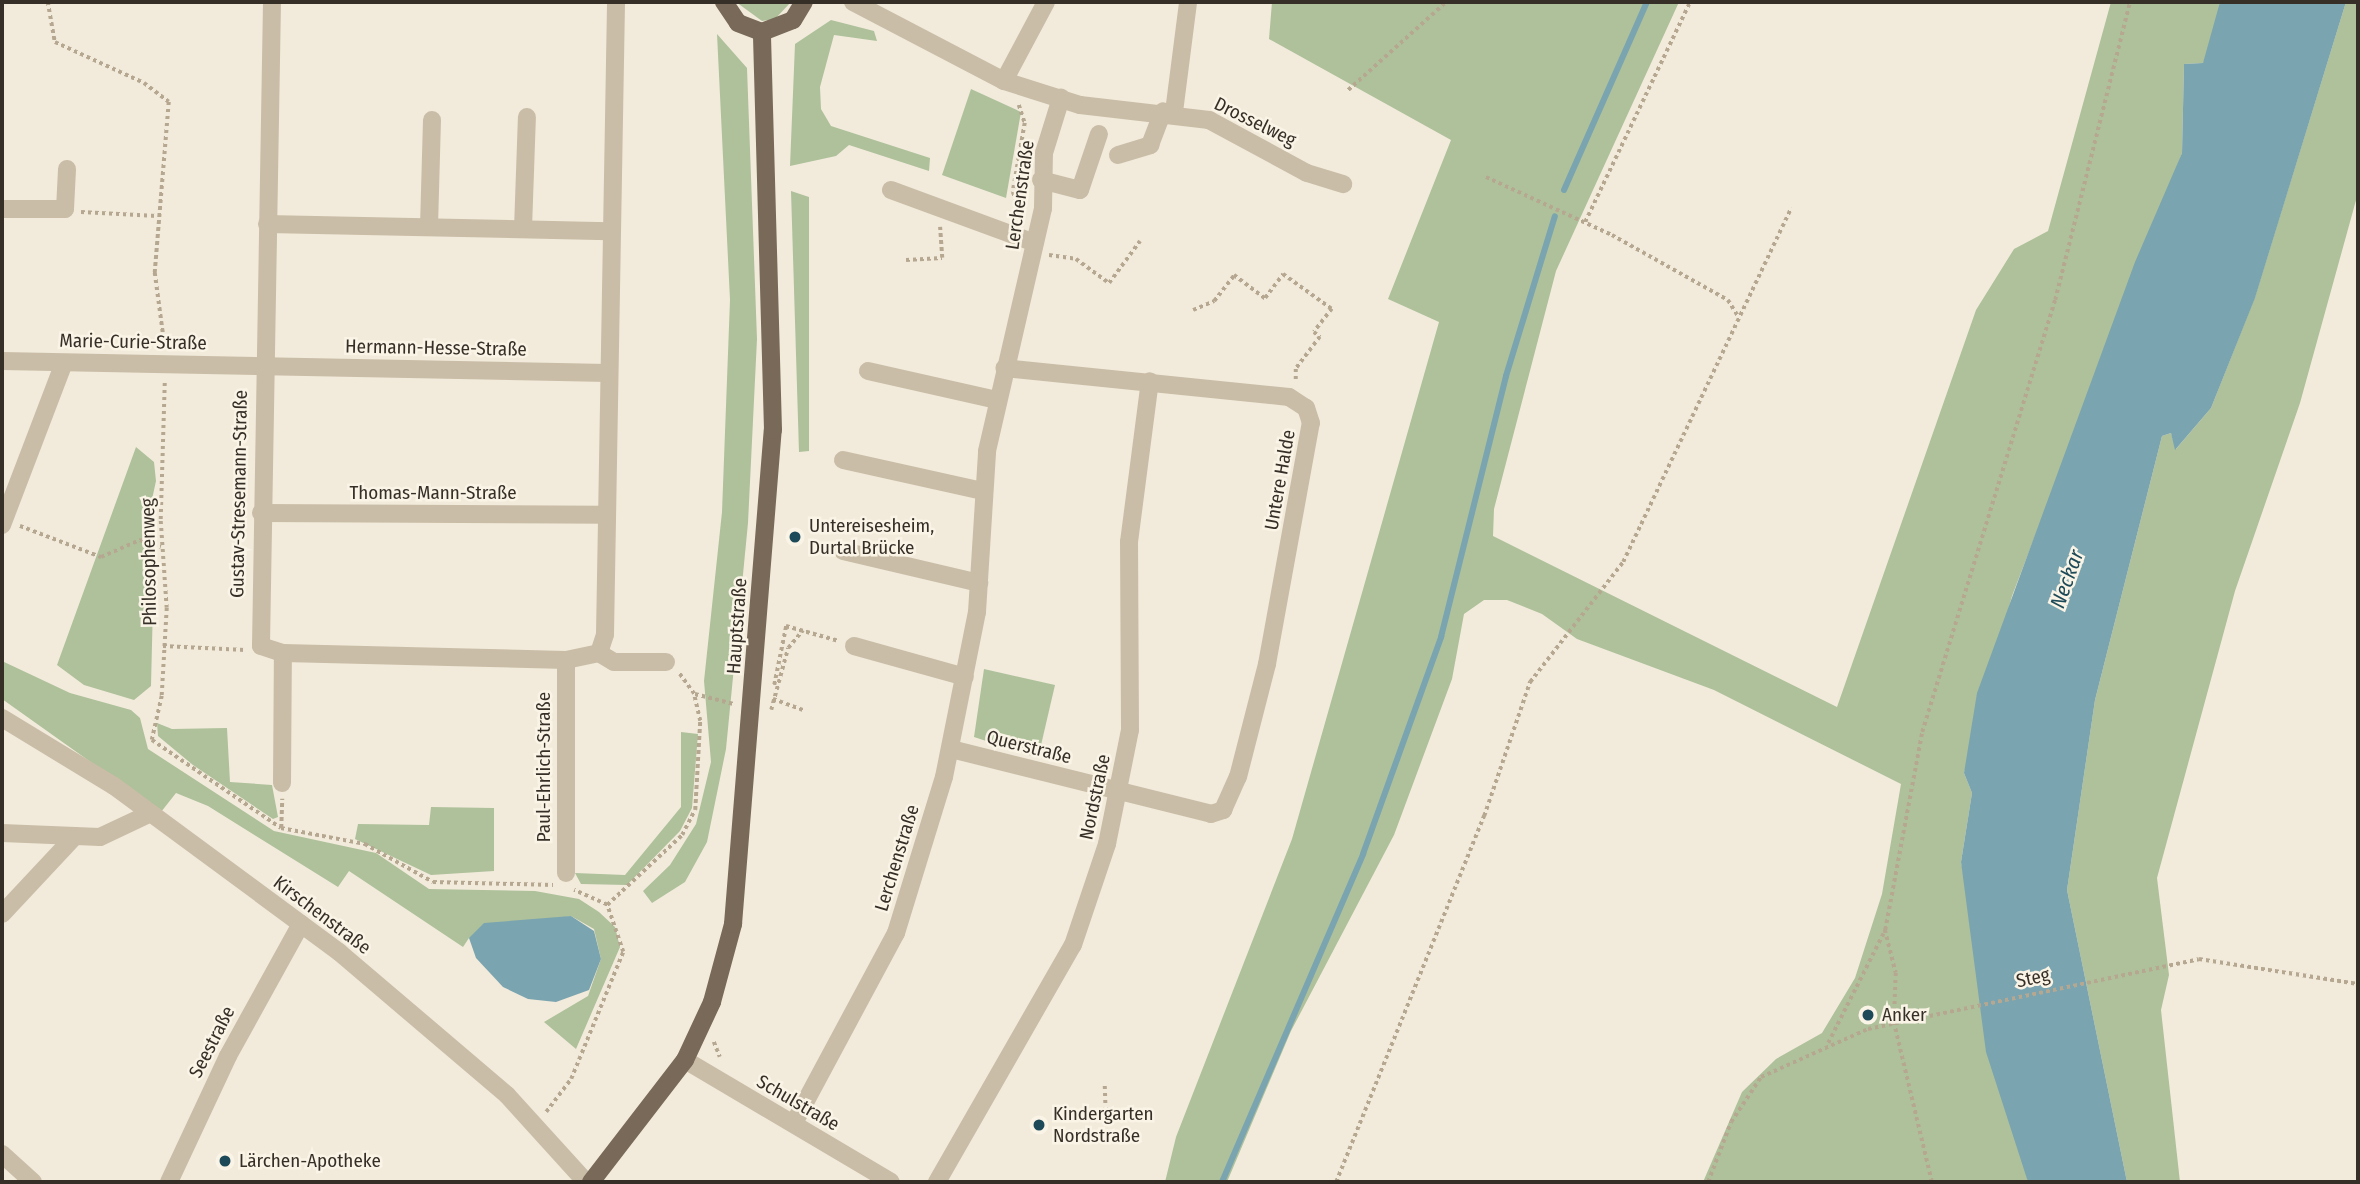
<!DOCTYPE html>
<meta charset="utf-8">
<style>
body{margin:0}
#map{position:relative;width:2360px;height:1184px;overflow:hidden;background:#f2ebdb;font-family:"Fira Sans Condensed",sans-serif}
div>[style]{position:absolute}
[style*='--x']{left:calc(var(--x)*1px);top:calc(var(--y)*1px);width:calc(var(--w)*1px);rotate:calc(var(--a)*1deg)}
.green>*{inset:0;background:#aec19b}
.water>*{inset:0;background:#7aa4af}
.stream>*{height:6px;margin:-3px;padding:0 3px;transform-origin:3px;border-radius:3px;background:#7aa4af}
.path>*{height:3.5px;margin-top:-1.75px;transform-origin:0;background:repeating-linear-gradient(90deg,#b6a791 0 3.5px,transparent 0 7px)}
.minor>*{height:18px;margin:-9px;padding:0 9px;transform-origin:9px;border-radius:9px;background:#cabda7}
.major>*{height:18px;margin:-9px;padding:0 9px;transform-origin:9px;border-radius:9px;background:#796958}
.dots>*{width:19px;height:19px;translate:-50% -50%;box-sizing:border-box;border:4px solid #faf4e7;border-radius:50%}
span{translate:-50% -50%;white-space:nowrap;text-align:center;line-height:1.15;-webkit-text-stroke:5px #faf4e7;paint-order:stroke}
.street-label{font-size:19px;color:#362f28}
.poi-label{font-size:19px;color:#362f28}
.left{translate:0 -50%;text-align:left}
.water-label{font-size:21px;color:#1d4a58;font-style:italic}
.frame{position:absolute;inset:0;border:4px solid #362f28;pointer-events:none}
</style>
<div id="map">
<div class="green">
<div style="clip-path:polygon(736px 2px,791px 2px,775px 19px,762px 21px)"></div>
<div style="clip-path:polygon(1272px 2px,1679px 2px,1556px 271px,1494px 509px,1493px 536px,1837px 707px,1976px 310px,2014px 249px,2048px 231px,2111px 2px,2220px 2px,2213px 46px,2203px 63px,2184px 64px,2182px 153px,2012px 596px,1964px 773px,1972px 793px,1961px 862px,2028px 1182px,1703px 1182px,1742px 1092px,1776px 1059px,1822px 1033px,1855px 978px,1882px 894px,1901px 784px,1714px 690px,1577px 639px,1542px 614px,1507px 600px,1484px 600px,1464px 614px,1452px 679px,1394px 835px,1291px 1031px,1227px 1182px,1165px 1182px,1176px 1137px,1292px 839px,1439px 322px,1388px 299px,1451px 140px,1269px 39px)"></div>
<div style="clip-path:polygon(2346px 2px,2358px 2px,2358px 193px,2300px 403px,2235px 591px,2157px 878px,2169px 975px,2161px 1010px,2180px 1182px,2127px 1182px,2067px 890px,2095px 700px,2162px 436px,2171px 433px,2176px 449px,2211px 408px,2255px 297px)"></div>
<div style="clip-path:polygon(831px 20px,874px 31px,877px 41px,834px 35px,820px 87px,821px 109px,831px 126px,930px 158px,929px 171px,849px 145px,836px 156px,790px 166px,795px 44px)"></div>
<div style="clip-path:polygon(717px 34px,747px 68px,757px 339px,748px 523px,726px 749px,707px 842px,685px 882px,652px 903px,643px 891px,670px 865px,696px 824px,711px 762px,704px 681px,722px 512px,730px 300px)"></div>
<div style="clip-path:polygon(971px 89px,1021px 112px,1006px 198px,942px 175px)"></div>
<div style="clip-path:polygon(791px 191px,809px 197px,809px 451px,799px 452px)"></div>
<div style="clip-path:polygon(136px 447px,154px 462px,156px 481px,146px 527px,153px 603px,151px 686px,134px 700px,84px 685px,57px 665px)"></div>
<div style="clip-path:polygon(2px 661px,70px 693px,131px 710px,140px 718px,148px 749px,274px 831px,376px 853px,429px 889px,535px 891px,579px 899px,599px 912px,615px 927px,620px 947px,576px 1049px,544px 1022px,588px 996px,601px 959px,594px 929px,571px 916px,469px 938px,463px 947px,349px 871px,338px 887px,208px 806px,176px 793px,161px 812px,2px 699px)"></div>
<div style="clip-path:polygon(984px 669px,1055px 685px,1038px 758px,974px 737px)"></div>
<div style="clip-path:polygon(157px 723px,172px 729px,227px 728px,230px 782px,272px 785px,278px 817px,273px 819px,193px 765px,158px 736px)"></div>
<div style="clip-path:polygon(681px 732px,698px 734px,692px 808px,680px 831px,627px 885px,581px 884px,575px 873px,625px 875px,681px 807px)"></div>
<div style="clip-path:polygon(431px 807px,494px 808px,494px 871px,431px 875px,355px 839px,358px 824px,429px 825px)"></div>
</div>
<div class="water">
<div style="clip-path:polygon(2220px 2px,2346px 2px,2255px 298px,2211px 408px,2175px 450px,2171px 433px,2162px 436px,2095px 700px,2067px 890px,2127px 1182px,2028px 1182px,1986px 1052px,1961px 862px,1972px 793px,1964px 773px,1977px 693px,2135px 262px,2182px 153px,2184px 64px,2203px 63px)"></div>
<div style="clip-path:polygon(571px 916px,594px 931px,601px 959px,589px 990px,556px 1002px,528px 999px,503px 987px,476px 958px,469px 938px,484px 923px)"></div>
</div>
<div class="stream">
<div style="--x:1564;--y:190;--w:206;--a:-66.2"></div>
<div style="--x:1222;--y:1182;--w:357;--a:-66.7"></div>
<div style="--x:1363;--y:854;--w:231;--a:-70.2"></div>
<div style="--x:1441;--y:637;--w:269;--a:-76"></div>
<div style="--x:1506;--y:376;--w:167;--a:-73"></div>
</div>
<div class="path">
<div style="--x:48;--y:2;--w:41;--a:80.1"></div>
<div style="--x:55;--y:42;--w:98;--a:24.7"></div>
<div style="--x:144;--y:83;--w:31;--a:37"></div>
<div style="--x:169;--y:102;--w:172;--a:94.7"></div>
<div style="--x:155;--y:273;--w:76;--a:82.4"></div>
<div style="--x:1348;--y:90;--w:132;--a:-41.9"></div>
<div style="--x:1019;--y:105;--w:19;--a:72"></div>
<div style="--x:1025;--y:123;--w:70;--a:99.9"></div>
<div style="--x:1013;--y:192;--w:25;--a:69"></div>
<div style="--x:1486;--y:177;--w:139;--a:24.7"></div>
<div style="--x:1612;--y:235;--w:133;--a:29.3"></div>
<div style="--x:1728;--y:300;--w:19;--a:58"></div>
<div style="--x:81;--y:212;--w:76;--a:3"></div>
<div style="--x:1585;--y:222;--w:244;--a:-64.5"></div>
<div style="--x:1049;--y:255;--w:27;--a:8"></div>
<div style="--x:1076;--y:259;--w:41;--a:36"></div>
<div style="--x:1109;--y:283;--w:52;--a:-53.6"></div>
<div style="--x:906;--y:260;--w:36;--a:-3"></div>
<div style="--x:942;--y:258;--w:31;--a:-94"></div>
<div style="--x:1193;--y:310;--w:23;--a:-23"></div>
<div style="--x:1214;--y:301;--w:33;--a:-52"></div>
<div style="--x:1234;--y:275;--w:39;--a:37"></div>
<div style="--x:1265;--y:298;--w:30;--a:-53"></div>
<div style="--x:1283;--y:274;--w:60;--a:35.5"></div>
<div style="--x:1332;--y:309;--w:29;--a:128"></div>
<div style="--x:1314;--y:332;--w:8;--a:40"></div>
<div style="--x:1320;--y:337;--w:40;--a:127"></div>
<div style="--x:1296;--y:369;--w:11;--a:90"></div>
<div style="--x:165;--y:383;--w:138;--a:91.7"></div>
<div style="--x:161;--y:521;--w:87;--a:86.1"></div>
<div style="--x:167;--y:608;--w:88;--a:93.3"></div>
<div style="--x:162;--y:696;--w:45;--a:102.8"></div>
<div style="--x:152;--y:740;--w:156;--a:34.3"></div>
<div style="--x:281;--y:828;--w:86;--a:10.8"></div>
<div style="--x:365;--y:844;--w:78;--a:29.2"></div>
<div style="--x:433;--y:882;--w:120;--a:1.4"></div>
<div style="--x:20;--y:526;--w:87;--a:20.9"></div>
<div style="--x:101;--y:557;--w:43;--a:-23.6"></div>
<div style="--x:140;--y:540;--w:22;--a:18"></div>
<div style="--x:163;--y:646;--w:82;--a:2.8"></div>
<div style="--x:774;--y:685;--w:60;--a:-78.5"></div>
<div style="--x:786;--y:626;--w:55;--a:15.8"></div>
<div style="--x:695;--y:694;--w:40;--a:14.4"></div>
<div style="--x:773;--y:699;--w:33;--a:20"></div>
<div style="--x:771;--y:710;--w:64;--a:-74.7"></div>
<div style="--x:788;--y:648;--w:23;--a:-50"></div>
<div style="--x:281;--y:828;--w:29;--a:-88"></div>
<div style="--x:607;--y:905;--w:103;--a:-43"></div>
<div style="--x:682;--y:835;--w:28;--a:-63"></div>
<div style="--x:695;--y:810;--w:89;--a:-86.8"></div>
<div style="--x:700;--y:721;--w:28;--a:-103"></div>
<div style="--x:694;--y:694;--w:26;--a:-126"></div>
<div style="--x:1885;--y:930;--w:44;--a:75.7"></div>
<div style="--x:1896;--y:973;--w:49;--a:92.3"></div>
<div style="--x:1894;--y:1022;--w:164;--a:76.6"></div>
<div style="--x:714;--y:1042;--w:16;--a:68"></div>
<div style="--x:1828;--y:1043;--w:127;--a:-63.2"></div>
<div style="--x:1885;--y:930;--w:201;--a:-79.4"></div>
<div style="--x:1922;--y:732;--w:452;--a:-72.9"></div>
<div style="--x:2055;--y:300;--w:307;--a:-75.9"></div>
<div style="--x:1105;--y:1086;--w:35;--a:88"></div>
<div style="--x:546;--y:1112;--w:41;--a:-52.9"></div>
<div style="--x:571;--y:1079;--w:137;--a:-67.7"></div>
<div style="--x:623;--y:952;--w:50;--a:-108.8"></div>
<div style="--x:607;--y:905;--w:36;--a:-156"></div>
<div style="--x:1336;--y:1182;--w:395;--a:-68"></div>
<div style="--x:1484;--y:816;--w:142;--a:-71.1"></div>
<div style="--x:1530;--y:682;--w:152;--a:-52.2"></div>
<div style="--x:1623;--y:562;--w:392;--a:-64.6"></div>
<div style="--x:1708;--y:1182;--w:64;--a:-69"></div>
<div style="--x:1731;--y:1122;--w:54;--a:-56.3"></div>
<div style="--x:1761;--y:1077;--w:117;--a:-24.2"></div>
<div style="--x:1868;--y:1029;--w:338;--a:-11.9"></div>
<div style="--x:2199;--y:959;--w:161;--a:8.9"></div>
</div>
<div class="minor">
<div style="--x:272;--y:2;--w:644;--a:90.98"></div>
<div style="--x:261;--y:646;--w:23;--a:18"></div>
<div style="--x:283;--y:653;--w:283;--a:1.4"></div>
<div style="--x:566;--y:660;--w:34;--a:-12"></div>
<div style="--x:599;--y:653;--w:20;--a:-72"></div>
<div style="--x:605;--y:634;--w:632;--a:-89"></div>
<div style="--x:853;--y:2;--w:170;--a:27.6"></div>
<div style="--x:1004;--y:81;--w:80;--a:17.5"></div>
<div style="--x:1080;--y:105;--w:130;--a:6.6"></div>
<div style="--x:1209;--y:120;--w:111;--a:28.4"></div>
<div style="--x:1307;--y:173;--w:38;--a:17"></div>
<div style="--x:1004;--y:81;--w:89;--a:-62"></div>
<div style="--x:1174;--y:112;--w:111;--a:-82.7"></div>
<div style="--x:1118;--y:155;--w:34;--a:-17"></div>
<div style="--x:1150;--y:145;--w:36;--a:-69"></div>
<div style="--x:1041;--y:180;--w:40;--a:14.4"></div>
<div style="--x:1080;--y:190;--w:59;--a:-71.3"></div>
<div style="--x:891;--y:190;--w:153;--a:20.2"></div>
<div style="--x:2;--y:209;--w:63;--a:0"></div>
<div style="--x:65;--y:209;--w:40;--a:-87.1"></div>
<div style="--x:267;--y:224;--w:342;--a:1.2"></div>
<div style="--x:429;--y:227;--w:107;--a:-88.4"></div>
<div style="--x:523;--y:229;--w:112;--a:-88"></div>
<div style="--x:2;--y:361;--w:606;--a:1.13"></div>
<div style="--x:868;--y:371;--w:132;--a:12.7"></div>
<div style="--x:843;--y:460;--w:143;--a:12.5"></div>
<div style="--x:261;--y:513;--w:344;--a:0.3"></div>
<div style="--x:2;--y:525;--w:173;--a:-69.1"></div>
<div style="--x:843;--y:551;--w:140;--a:13.2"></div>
<div style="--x:854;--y:646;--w:115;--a:15.6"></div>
<div style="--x:599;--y:653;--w:17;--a:31"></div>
<div style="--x:614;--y:662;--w:52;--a:0"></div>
<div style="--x:2;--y:718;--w:131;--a:31.3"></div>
<div style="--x:114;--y:786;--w:280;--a:36.4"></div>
<div style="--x:339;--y:952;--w:221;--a:40.4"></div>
<div style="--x:507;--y:1095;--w:118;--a:47.8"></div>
<div style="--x:951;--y:749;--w:268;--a:14"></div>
<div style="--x:1211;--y:814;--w:13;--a:-18"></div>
<div style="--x:1223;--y:810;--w:36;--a:-66"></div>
<div style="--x:1238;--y:777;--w:117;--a:-75.6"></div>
<div style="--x:1267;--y:664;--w:245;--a:-79.7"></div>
<div style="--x:1311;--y:423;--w:16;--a:-108"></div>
<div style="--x:1306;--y:408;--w:20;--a:-147"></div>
<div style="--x:1289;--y:397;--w:286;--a:-174.2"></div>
<div style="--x:282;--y:783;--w:130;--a:-89.6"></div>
<div style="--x:2;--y:833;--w:98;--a:2.3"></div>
<div style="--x:100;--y:837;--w:56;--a:-25.2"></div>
<div style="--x:566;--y:873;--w:213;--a:-90"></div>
<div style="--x:2;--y:914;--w:104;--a:-46.9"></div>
<div style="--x:685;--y:1060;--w:239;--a:30.6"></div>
<div style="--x:794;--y:1123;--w:216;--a:-61.8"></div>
<div style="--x:896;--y:933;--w:163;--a:-72.9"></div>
<div style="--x:944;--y:777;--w:168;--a:-78.7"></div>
<div style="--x:977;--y:612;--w:161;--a:-86.4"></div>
<div style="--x:987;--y:451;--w:249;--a:-77"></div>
<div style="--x:1043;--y:208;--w:55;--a:-89"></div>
<div style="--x:1044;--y:153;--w:58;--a:-72.8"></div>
<div style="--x:2;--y:1154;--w:42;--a:42.1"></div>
<div style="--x:169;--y:1182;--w:139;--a:-64.9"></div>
<div style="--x:228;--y:1056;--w:151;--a:-61.1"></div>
<div style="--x:937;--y:1182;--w:273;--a:-60.2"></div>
<div style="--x:1073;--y:945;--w:107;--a:-71.4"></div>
<div style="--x:1107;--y:844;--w:116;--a:-78.6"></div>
<div style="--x:1130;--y:730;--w:188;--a:-90.3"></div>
<div style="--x:1129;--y:542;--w:162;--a:-82.6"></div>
</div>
<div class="major">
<div style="--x:724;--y:2;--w:25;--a:56"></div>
<div style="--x:738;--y:23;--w:26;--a:21"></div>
<div style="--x:762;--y:32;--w:33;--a:-21"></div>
<div style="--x:793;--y:20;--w:21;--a:-59"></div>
<div style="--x:591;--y:1182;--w:154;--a:-52.4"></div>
<div style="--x:685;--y:1060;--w:64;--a:-65"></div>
<div style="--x:712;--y:1002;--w:81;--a:-74.9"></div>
<div style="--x:733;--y:924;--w:496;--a:-85.4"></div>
<div style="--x:773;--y:430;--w:398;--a:-91.6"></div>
</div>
<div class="dots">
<div style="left:795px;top:537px;background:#1d4a58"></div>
<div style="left:1868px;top:1015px;background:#1d4a58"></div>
<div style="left:1039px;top:1125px;background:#1d4a58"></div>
<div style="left:225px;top:1161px;background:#1d4a58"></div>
</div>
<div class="street-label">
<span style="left:1255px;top:122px;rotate:26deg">Drosselweg</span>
<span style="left:1020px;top:195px;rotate:-82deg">Lerchenstraße</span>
<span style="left:133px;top:342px;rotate:1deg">Marie-Curie-Straße</span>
<span style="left:436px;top:348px;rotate:1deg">Hermann-Hesse-Straße</span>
<span style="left:1280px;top:480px;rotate:-80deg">Untere Halde</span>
<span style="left:433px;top:493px">Thomas-Mann-Straße</span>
<span style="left:239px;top:494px;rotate:-89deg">Gustav-Stresemann-Straße</span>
<span style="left:149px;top:562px;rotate:-91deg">Philosophenweg</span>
<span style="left:737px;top:626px;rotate:-86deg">Hauptstraße</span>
<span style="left:1029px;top:747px;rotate:14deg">Querstraße</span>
<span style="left:544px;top:767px;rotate:-90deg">Paul-Ehrlich-Straße</span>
<span style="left:1095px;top:797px;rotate:-78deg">Nordstraße</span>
<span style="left:897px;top:858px;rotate:-73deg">Lerchenstraße</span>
<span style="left:322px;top:915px;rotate:37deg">Kirschenstraße</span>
<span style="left:2033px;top:978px;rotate:-12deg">Steg</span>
<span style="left:212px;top:1042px;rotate:-63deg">Seestraße</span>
<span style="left:798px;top:1103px;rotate:30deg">Schulstraße</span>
</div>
<div class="poi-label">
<span class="left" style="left:809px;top:537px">Untereisesheim,<br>Durtal Brücke</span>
<span class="left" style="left:1882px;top:1015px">Anker</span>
<span class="left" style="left:1053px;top:1125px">Kindergarten<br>Nordstraße</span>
<span class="left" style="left:239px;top:1161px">Lärchen-Apotheke</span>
</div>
<div class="water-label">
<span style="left:2067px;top:579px;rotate:-70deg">Neckar</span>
</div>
<div class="frame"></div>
</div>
